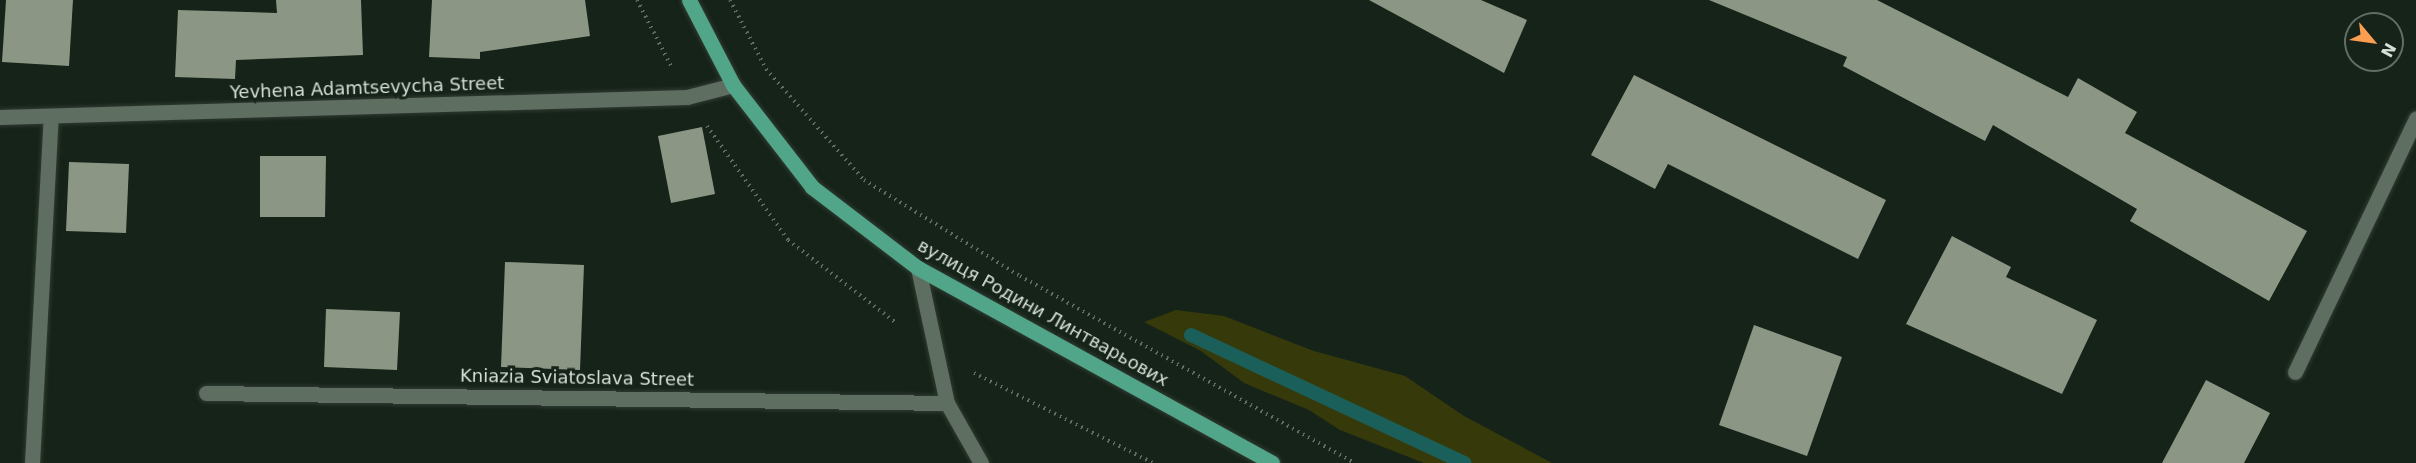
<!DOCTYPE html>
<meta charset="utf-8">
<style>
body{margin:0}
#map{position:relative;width:2416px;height:463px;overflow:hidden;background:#152318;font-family:"DejaVu Sans",sans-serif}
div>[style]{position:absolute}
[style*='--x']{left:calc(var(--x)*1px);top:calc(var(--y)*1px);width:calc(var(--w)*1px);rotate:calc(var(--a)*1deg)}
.green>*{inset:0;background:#363a0b}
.stream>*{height:14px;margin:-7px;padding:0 7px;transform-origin:7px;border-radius:7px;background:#1a5f5a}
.building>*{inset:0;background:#8c9684}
.path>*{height:4px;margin-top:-2px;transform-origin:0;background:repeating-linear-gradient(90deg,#626e65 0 1.5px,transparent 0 6px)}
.roads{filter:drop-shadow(0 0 2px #313b33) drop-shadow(0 0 2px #313b33)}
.minor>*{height:15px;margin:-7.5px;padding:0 7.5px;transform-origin:7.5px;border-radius:7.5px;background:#5e6e61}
.major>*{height:15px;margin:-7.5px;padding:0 7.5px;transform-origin:7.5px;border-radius:7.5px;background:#51a68a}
span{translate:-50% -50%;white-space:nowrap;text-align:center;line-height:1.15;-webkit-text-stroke:6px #152318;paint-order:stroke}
.street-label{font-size:18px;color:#d6dfd8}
.north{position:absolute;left:2344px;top:12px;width:60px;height:60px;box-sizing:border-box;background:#152318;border:2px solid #626e65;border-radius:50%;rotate:119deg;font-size:16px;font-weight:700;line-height:24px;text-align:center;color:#d6dfd8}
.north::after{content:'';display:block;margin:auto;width:21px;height:27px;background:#fb9e51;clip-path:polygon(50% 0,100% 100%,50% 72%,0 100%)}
</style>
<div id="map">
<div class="green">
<div style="clip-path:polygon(1176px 310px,1224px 316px,1314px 351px,1405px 376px,1464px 416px,1552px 463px,1424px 463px,1340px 430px,1309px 410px,1244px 383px,1201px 351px,1144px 322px)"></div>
</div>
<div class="stream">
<div style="--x:1191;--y:335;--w:302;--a:25.1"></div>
</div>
<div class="building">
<div style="clip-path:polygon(6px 0,73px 0,69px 66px,2px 62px)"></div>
<div style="clip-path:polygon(276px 0,361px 0,363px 55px,236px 60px,235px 79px,175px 77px,178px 10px,277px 13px)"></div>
<div style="clip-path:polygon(432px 0,585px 0,590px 36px,480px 52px,480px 59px,429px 57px)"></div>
<div style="clip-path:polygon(1369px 0,1481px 0,1527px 20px,1504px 73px)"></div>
<div style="clip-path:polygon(1709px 0,1877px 0,2068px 97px,2078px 78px,2137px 112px,2125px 133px,2307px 231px,2269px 301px,2130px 221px,2137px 209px,1993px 125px,1985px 141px,1843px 66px,1847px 57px)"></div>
<div style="clip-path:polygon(1634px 75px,1886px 200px,1858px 259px,1668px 164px,1655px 189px,1591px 155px)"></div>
<div style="clip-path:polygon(702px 127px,715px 194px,671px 203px,658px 136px)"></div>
<div style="clip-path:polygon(260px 156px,326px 156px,325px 217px,260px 217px)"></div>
<div style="clip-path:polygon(69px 162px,129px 164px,126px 233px,66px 231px)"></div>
<div style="clip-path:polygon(1952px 236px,2011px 267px,2006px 277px,2097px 320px,2062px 394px,1906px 324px)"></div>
<div style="clip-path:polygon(505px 262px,584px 265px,580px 370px,501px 367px)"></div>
<div style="clip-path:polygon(326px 309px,400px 312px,397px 370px,324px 367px)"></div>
<div style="clip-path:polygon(1754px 325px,1842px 357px,1807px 456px,1719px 425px)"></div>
<div style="clip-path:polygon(2206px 380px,2270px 413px,2244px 463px,2162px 463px)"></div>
</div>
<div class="path">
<div style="--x:637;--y:0;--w:74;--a:62.7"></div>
<div style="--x:730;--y:0;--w:78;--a:62.4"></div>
<div style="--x:766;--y:69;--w:148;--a:48.6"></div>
<div style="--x:864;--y:180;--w:183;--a:31.6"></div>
<div style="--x:1020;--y:276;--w:384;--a:29.2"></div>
<div style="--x:707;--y:126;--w:140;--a:54.6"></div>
<div style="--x:788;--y:240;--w:135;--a:37.5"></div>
<div style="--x:974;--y:373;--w:200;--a:26.7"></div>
</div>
<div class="roads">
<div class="minor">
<div style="--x:0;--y:117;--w:687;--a:-1.67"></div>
<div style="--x:687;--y:97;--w:48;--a:-14.6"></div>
<div style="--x:918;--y:268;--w:138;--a:77.9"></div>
<div style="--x:947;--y:403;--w:69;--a:60.5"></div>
<div style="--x:2295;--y:372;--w:281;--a:-64.5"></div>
<div style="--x:206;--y:393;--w:741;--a:0.77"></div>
<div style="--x:32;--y:463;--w:347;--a:-86.9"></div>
</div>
<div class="major">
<div style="--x:689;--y:0;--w:96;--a:62.6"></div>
<div style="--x:733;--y:85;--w:129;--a:52.2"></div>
<div style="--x:812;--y:187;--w:133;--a:37.4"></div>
<div style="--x:918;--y:268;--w:404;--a:28.8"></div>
</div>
</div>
<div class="street-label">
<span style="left:367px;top:88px;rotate:-2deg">Yevhena Adamtsevycha Street</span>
<span style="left:1043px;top:313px;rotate:29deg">вулиця Родини Линтварьових</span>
<span style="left:577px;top:378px;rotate:1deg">Kniazia Sviatoslava Street</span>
</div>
<div class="north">N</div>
</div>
